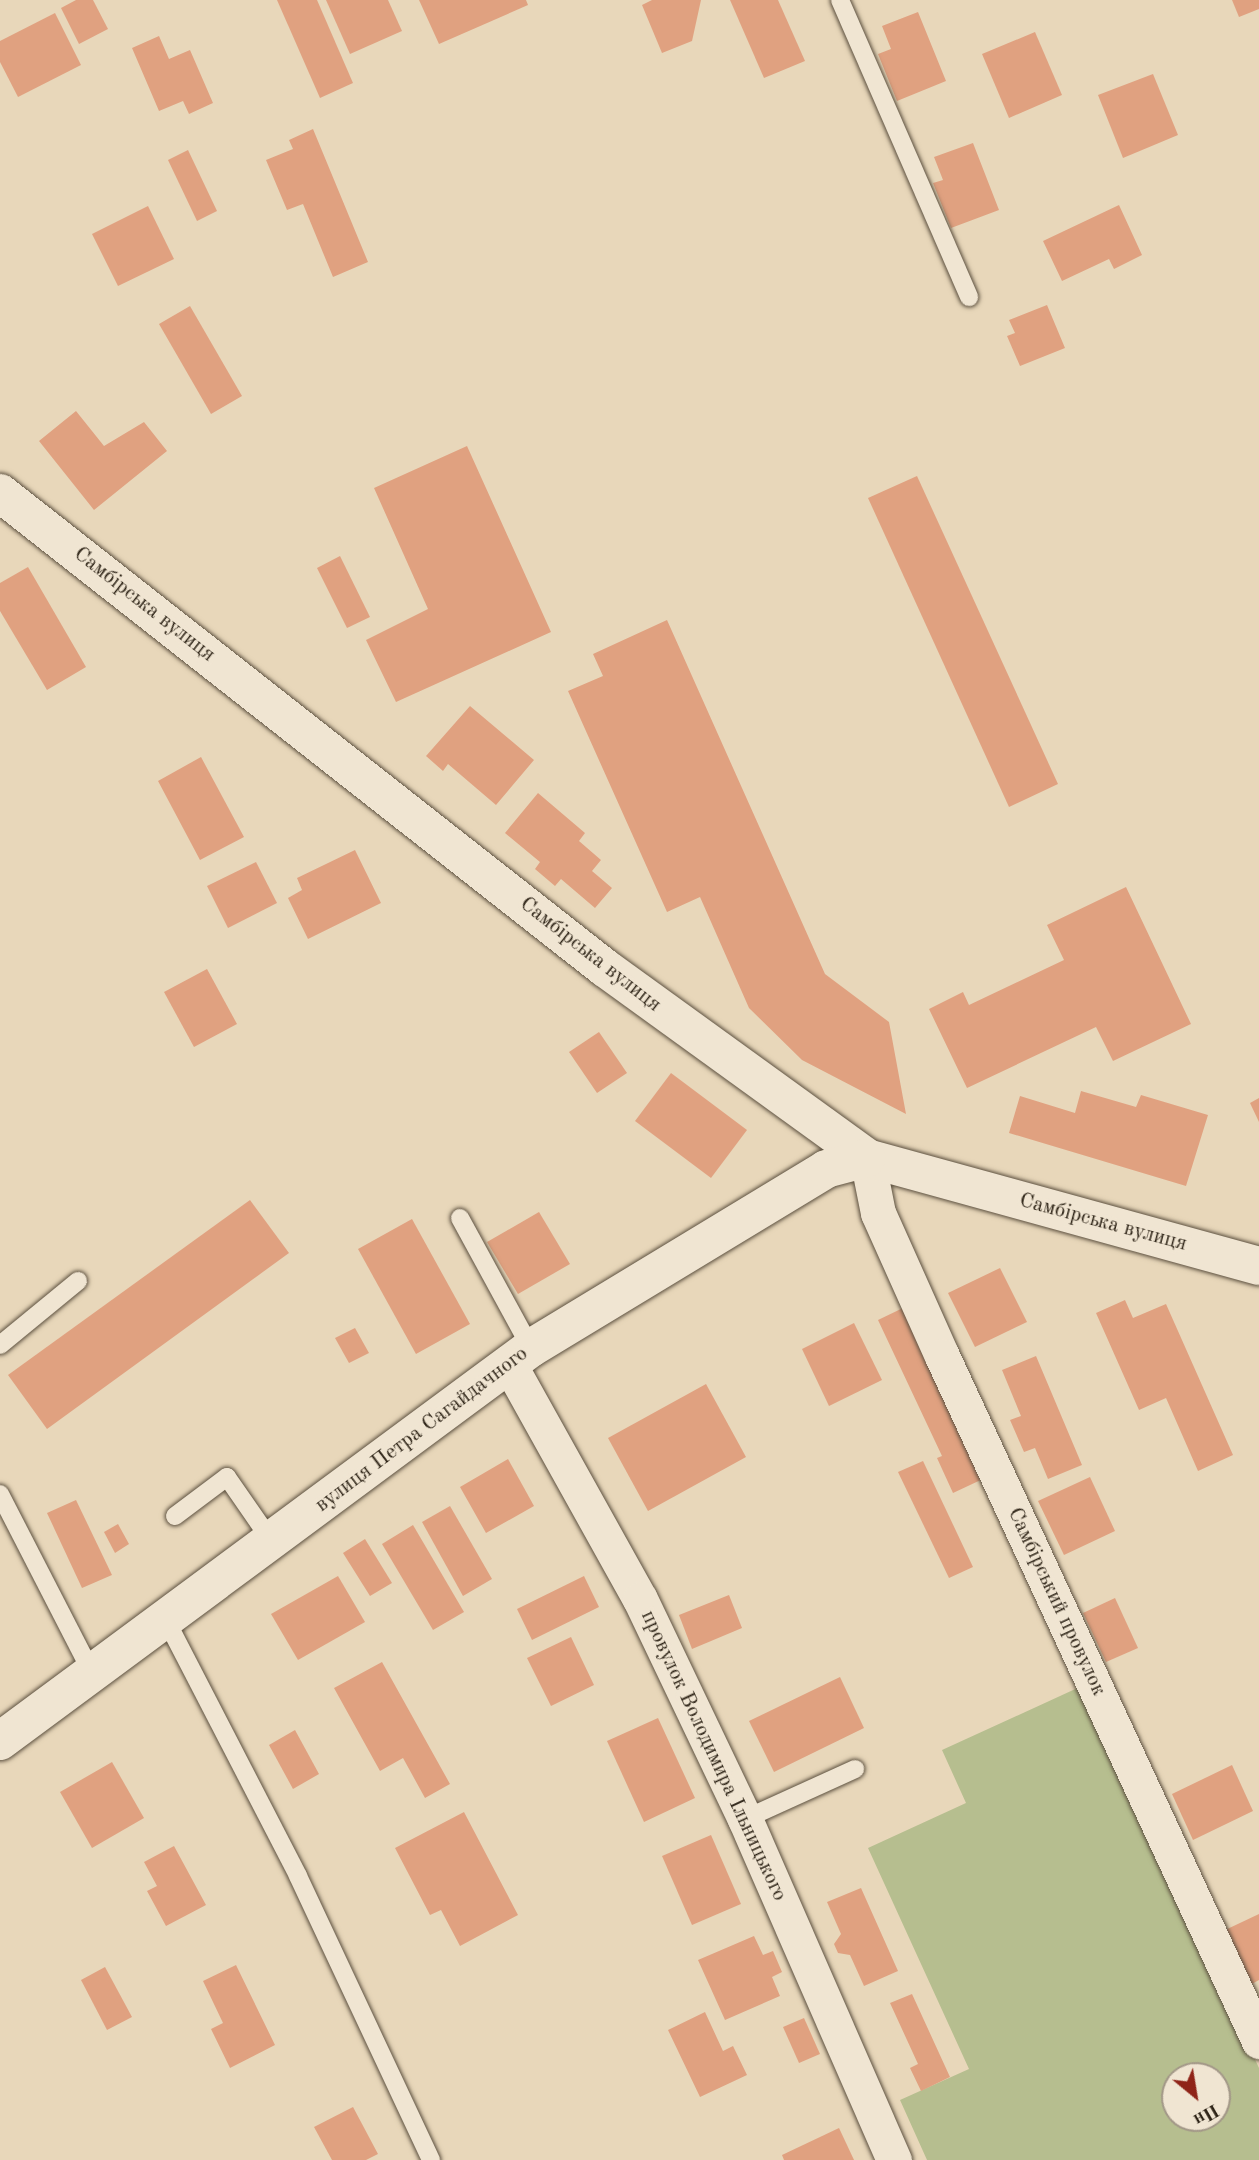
<!DOCTYPE html>
<meta charset="utf-8">
<style>
body{margin:0}
#map{position:relative;width:1259px;height:2160px;overflow:hidden;background:#e8d7ba;font-family:"Old Standard TT",serif}
div>[style]{position:absolute}
[style*='--x']{left:calc(var(--x)*1px);top:calc(var(--y)*1px);width:calc(var(--w)*1px);rotate:calc(var(--a)*1deg)}
.green>*{inset:0;background:#b6be8f}
.building>*{inset:0;background:#e0a180}
.roads{filter:drop-shadow(0 0 2px #5c503f) drop-shadow(0 0 2px #5c503f)}
.service>*{height:18px;margin:-9px;padding:0 9px;transform-origin:9px;border-radius:9px;background:#f0e5d2}
.minor>*{height:35px;margin:-17.5px;padding:0 17.5px;transform-origin:17.5px;border-radius:17.5px;background:#f0e5d2}
.secondary>*{height:38px;margin:-19px;padding:0 19px;transform-origin:19px;border-radius:19px;background:#f0e5d2}
span{translate:-50% -50%;white-space:nowrap;text-align:center;line-height:1.15;-webkit-text-stroke:7px #f0e5d2;paint-order:stroke}
.street-label{font-size:21px;color:#2d2316}
.north{position:absolute;left:1161px;top:2062px;width:70px;height:70px;box-sizing:border-box;background:#f0e5d2;border:2px solid #a29787;border-radius:50%;rotate:150deg;font-size:19px;font-weight:700;line-height:28px;text-align:center;color:#2d2316}
.north::after{content:'';display:block;margin:auto;width:24px;height:32px;background:#8f2418;clip-path:polygon(50% 0,100% 100%,50% 72%,0 100%)}
</style>
<div id="map">
<div class="green">
<div style="clip-path:polygon(evenodd,1084px 1685px,1259px 2068px,1259px 2160px,927px 2160px,900px 2100px,969px 2069px,868px 1848px,966px 1803px,942px 1750px,1084px 1685px,1175px 2076px,1217px 2076px,1217px 2118px,1175px 2118px,1175px 2076px)"></div>
</div>
<div class="building">
<div style="clip-path:polygon(76px 0,93px 0,108px 29px,79px 44px,61px 8px)"></div>
<div style="clip-path:polygon(277px 0,317px 0,353px 83px,320px 98px)"></div>
<div style="clip-path:polygon(326px 0,388px 0,402px 31px,350px 54px)"></div>
<div style="clip-path:polygon(419px 0,526px 0,528px 5px,439px 44px)"></div>
<div style="clip-path:polygon(652px 0,701px 0,692px 41px,662px 53px,642px 5px)"></div>
<div style="clip-path:polygon(730px 0,778px 0,805px 61px,764px 78px)"></div>
<div style="clip-path:polygon(1232px 0,1259px 0,1259px 9px,1239px 17px)"></div>
<div style="clip-path:polygon(918px 12px,946px 81px,897px 101px,878px 54px,891px 49px,882px 26px)"></div>
<div style="clip-path:polygon(55px 13px,81px 65px,18px 97px,0 62px,0 41px)"></div>
<div style="clip-path:polygon(1035px 32px,1062px 95px,1009px 118px,982px 54px)"></div>
<div style="clip-path:polygon(159px 36px,169px 59px,190px 50px,213px 103px,189px 114px,183px 101px,159px 111px,132px 48px)"></div>
<div style="clip-path:polygon(1153px 74px,1178px 135px,1123px 158px,1098px 95px)"></div>
<div style="clip-path:polygon(313px 129px,368px 262px,333px 277px,303px 204px,287px 210px,266px 160px,293px 149px,289px 140px)"></div>
<div style="clip-path:polygon(973px 143px,999px 210px,951px 228px,933px 183px,943px 180px,934px 157px)"></div>
<div style="clip-path:polygon(188px 150px,217px 211px,197px 221px,168px 160px)"></div>
<div style="clip-path:polygon(1119px 205px,1142px 255px,1114px 269px,1109px 259px,1062px 281px,1043px 241px)"></div>
<div style="clip-path:polygon(148px 206px,174px 259px,118px 286px,92px 234px)"></div>
<div style="clip-path:polygon(1047px 305px,1065px 348px,1020px 366px,1007px 336px,1015px 333px,1009px 320px)"></div>
<div style="clip-path:polygon(190px 306px,242px 396px,211px 414px,159px 324px)"></div>
<div style="clip-path:polygon(76px 411px,104px 446px,144px 422px,167px 451px,94px 510px,39px 441px)"></div>
<div style="clip-path:polygon(467px 446px,551px 632px,396px 702px,366px 640px,428px 609px,374px 488px)"></div>
<div style="clip-path:polygon(917px 476px,1058px 784px,1009px 807px,868px 498px)"></div>
<div style="clip-path:polygon(340px 556px,370px 617px,347px 628px,317px 568px)"></div>
<div style="clip-path:polygon(28px 567px,86px 667px,47px 690px,0 611px,0 583px)"></div>
<div style="clip-path:polygon(667px 620px,825px 974px,889px 1022px,906px 1114px,802px 1060px,749px 1008px,700px 897px,667px 912px,568px 691px,603px 676px,593px 654px)"></div>
<div style="clip-path:polygon(470px 706px,534px 760px,496px 805px,448px 764px,443px 771px,426px 756px)"></div>
<div style="clip-path:polygon(201px 757px,244px 837px,200px 860px,158px 781px)"></div>
<div style="clip-path:polygon(538px 793px,585px 833px,579px 841px,601px 860px,592px 871px,612px 888px,595px 908px,561px 879px,555px 886px,535px 869px,540px 862px,505px 833px)"></div>
<div style="clip-path:polygon(355px 850px,381px 903px,308px 939px,288px 898px,302px 890px,297px 878px)"></div>
<div style="clip-path:polygon(256px 862px,277px 903px,228px 928px,207px 886px)"></div>
<div style="clip-path:polygon(1126px 887px,1191px 1024px,1113px 1061px,1096px 1027px,967px 1088px,929px 1009px,963px 992px,969px 1005px,1064px 960px,1047px 925px)"></div>
<div style="clip-path:polygon(207px 969px,237px 1024px,194px 1047px,164px 992px)"></div>
<div style="clip-path:polygon(599px 1032px,627px 1073px,597px 1093px,569px 1052px)"></div>
<div style="clip-path:polygon(671px 1073px,747px 1130px,711px 1178px,635px 1121px)"></div>
<div style="clip-path:polygon(1081px 1091px,1136px 1107px,1141px 1095px,1208px 1115px,1186px 1186px,1009px 1133px,1020px 1096px,1075px 1113px)"></div>
<div style="clip-path:polygon(1259px 1098px,1259px 1122px,1250px 1103px)"></div>
<div style="clip-path:polygon(250px 1200px,289px 1253px,47px 1429px,8px 1375px)"></div>
<div style="clip-path:polygon(539px 1212px,570px 1264px,518px 1294px,487px 1242px)"></div>
<div style="clip-path:polygon(412px 1219px,470px 1324px,416px 1354px,358px 1249px)"></div>
<div style="clip-path:polygon(1000px 1268px,1027px 1322px,975px 1347px,948px 1293px)"></div>
<div style="clip-path:polygon(1125px 1300px,1133px 1318px,1166px 1304px,1233px 1455px,1198px 1471px,1166px 1398px,1139px 1410px,1096px 1313px)"></div>
<div style="clip-path:polygon(905px 1307px,985px 1478px,953px 1493px,937px 1458px,942px 1456px,878px 1320px)"></div>
<div style="clip-path:polygon(854px 1323px,882px 1380px,829px 1406px,802px 1349px)"></div>
<div style="clip-path:polygon(355px 1328px,369px 1353px,349px 1363px,335px 1338px)"></div>
<div style="clip-path:polygon(1036px 1356px,1082px 1465px,1048px 1479px,1035px 1448px,1024px 1452px,1010px 1420px,1021px 1416px,1002px 1370px)"></div>
<div style="clip-path:polygon(706px 1384px,746px 1457px,648px 1511px,608px 1438px)"></div>
<div style="clip-path:polygon(508px 1459px,534px 1506px,486px 1533px,460px 1487px)"></div>
<div style="clip-path:polygon(923px 1461px,973px 1567px,949px 1578px,898px 1472px)"></div>
<div style="clip-path:polygon(1090px 1477px,1115px 1531px,1064px 1555px,1038px 1501px)"></div>
<div style="clip-path:polygon(76px 1500px,112px 1575px,82px 1588px,47px 1513px)"></div>
<div style="clip-path:polygon(450px 1506px,492px 1579px,463px 1596px,422px 1522px)"></div>
<div style="clip-path:polygon(118px 1524px,129px 1544px,115px 1553px,104px 1532px)"></div>
<div style="clip-path:polygon(413px 1525px,464px 1612px,433px 1630px,382px 1544px)"></div>
<div style="clip-path:polygon(365px 1539px,392px 1583px,370px 1596px,343px 1553px)"></div>
<div style="clip-path:polygon(338px 1576px,365px 1622px,298px 1660px,271px 1614px)"></div>
<div style="clip-path:polygon(584px 1576px,599px 1607px,532px 1640px,517px 1609px)"></div>
<div style="clip-path:polygon(729px 1595px,742px 1628px,692px 1649px,679px 1615px)"></div>
<div style="clip-path:polygon(1115px 1598px,1138px 1648px,1106px 1662px,1083px 1613px)"></div>
<div style="clip-path:polygon(571px 1637px,594px 1685px,551px 1706px,527px 1658px)"></div>
<div style="clip-path:polygon(382px 1662px,450px 1784px,425px 1798px,403px 1758px,380px 1771px,334px 1688px)"></div>
<div style="clip-path:polygon(840px 1677px,864px 1728px,774px 1772px,749px 1721px)"></div>
<div style="clip-path:polygon(658px 1718px,695px 1798px,644px 1822px,607px 1741px)"></div>
<div style="clip-path:polygon(295px 1730px,319px 1774px,293px 1789px,269px 1745px)"></div>
<div style="clip-path:polygon(112px 1762px,144px 1818px,92px 1848px,60px 1792px)"></div>
<div style="clip-path:polygon(1232px 1765px,1253px 1811px,1193px 1840px,1172px 1794px)"></div>
<div style="clip-path:polygon(464px 1812px,518px 1915px,460px 1946px,441px 1910px,430px 1915px,395px 1848px)"></div>
<div style="clip-path:polygon(711px 1835px,741px 1904px,692px 1925px,662px 1856px)"></div>
<div style="clip-path:polygon(174px 1846px,206px 1905px,166px 1926px,147px 1891px,157px 1886px,144px 1862px)"></div>
<div style="clip-path:polygon(861px 1888px,898px 1971px,864px 1986px,850px 1955px,838px 1953px,834px 1944px,841px 1934px,827px 1902px)"></div>
<div style="clip-path:polygon(1259px 1914px,1259px 1980px,1250px 1985px,1223px 1931px)"></div>
<div style="clip-path:polygon(754px 1936px,763px 1955px,773px 1951px,782px 1972px,772px 1977px,780px 1996px,725px 2020px,698px 1960px)"></div>
<div style="clip-path:polygon(236px 1965px,275px 2045px,230px 2068px,211px 2029px,223px 2023px,203px 1981px)"></div>
<div style="clip-path:polygon(105px 1967px,132px 2017px,107px 2030px,81px 1980px)"></div>
<div style="clip-path:polygon(912px 1994px,950px 2077px,921px 2091px,910px 2068px,918px 2064px,890px 2003px)"></div>
<div style="clip-path:polygon(705px 2012px,723px 2051px,733px 2046px,747px 2075px,700px 2097px,668px 2030px)"></div>
<div style="clip-path:polygon(804px 2018px,820px 2054px,799px 2063px,783px 2027px)"></div>
<div style="clip-path:polygon(353px 2107px,378px 2154px,366px 2160px,332px 2160px,314px 2127px)"></div>
<div style="clip-path:polygon(839px 2128px,854px 2160px,784px 2160px,782px 2155px)"></div>
</div>
<div class="roads">
<div class="service">
<div style="--x:840;--y:0;--w:324;--a:66.5"></div>
<div style="--x:460;--y:1218;--w:148;--a:61.4"></div>
<div style="--x:0;--y:1345;--w:101;--a:-39.4"></div>
<div style="--x:0;--y:1494;--w:201;--a:62.8"></div>
<div style="--x:175;--y:1516;--w:65;--a:-36.9"></div>
<div style="--x:227;--y:1477;--w:79;--a:55.3"></div>
<div style="--x:165;--y:1618;--w:290;--a:62.7"></div>
<div style="--x:298;--y:1876;--w:314;--a:64.9"></div>
<div style="--x:745;--y:1819;--w:121;--a:-24.4"></div>
</div>
<div class="minor">
<div style="--x:867;--y:1158;--w:56;--a:78.7"></div>
<div style="--x:878;--y:1213;--w:157;--a:65.9"></div>
<div style="--x:942;--y:1356;--w:755;--a:65.17"></div>
<div style="--x:509;--y:1364;--w:269;--a:60.9"></div>
<div style="--x:640;--y:1599;--w:244;--a:64.5"></div>
<div style="--x:745;--y:1819;--w:372;--a:66.4"></div>
</div>
<div class="secondary">
<div style="--x:0;--y:493;--w:769;--a:38.14"></div>
<div style="--x:605;--y:968;--w:324;--a:35.9"></div>
<div style="--x:867;--y:1158;--w:407;--a:15.4"></div>
<div style="--x:0;--y:1741;--w:661;--a:-36.51"></div>
<div style="--x:531;--y:1348;--w:345;--a:-31.2"></div>
<div style="--x:826;--y:1169;--w:42;--a:-15"></div>
</div>
</div>
<div class="street-label">
<span style="left:144px;top:605px;rotate:38deg">Самбірська вулиця</span>
<span style="left:590px;top:955px;rotate:38deg">Самбірська вулиця</span>
<span style="left:1103px;top:1223px;rotate:15deg">Самбірська вулиця</span>
<span style="left:422px;top:1430px;rotate:-37deg">вулиця Петра Сагайдачного</span>
<span style="left:1056px;top:1602px;rotate:65deg">Самбірський провулок</span>
<span style="left:713px;top:1756px;rotate:65deg">провулок Володимира Ільницького</span>
</div>
<div class="north">Пн</div>
</div>
